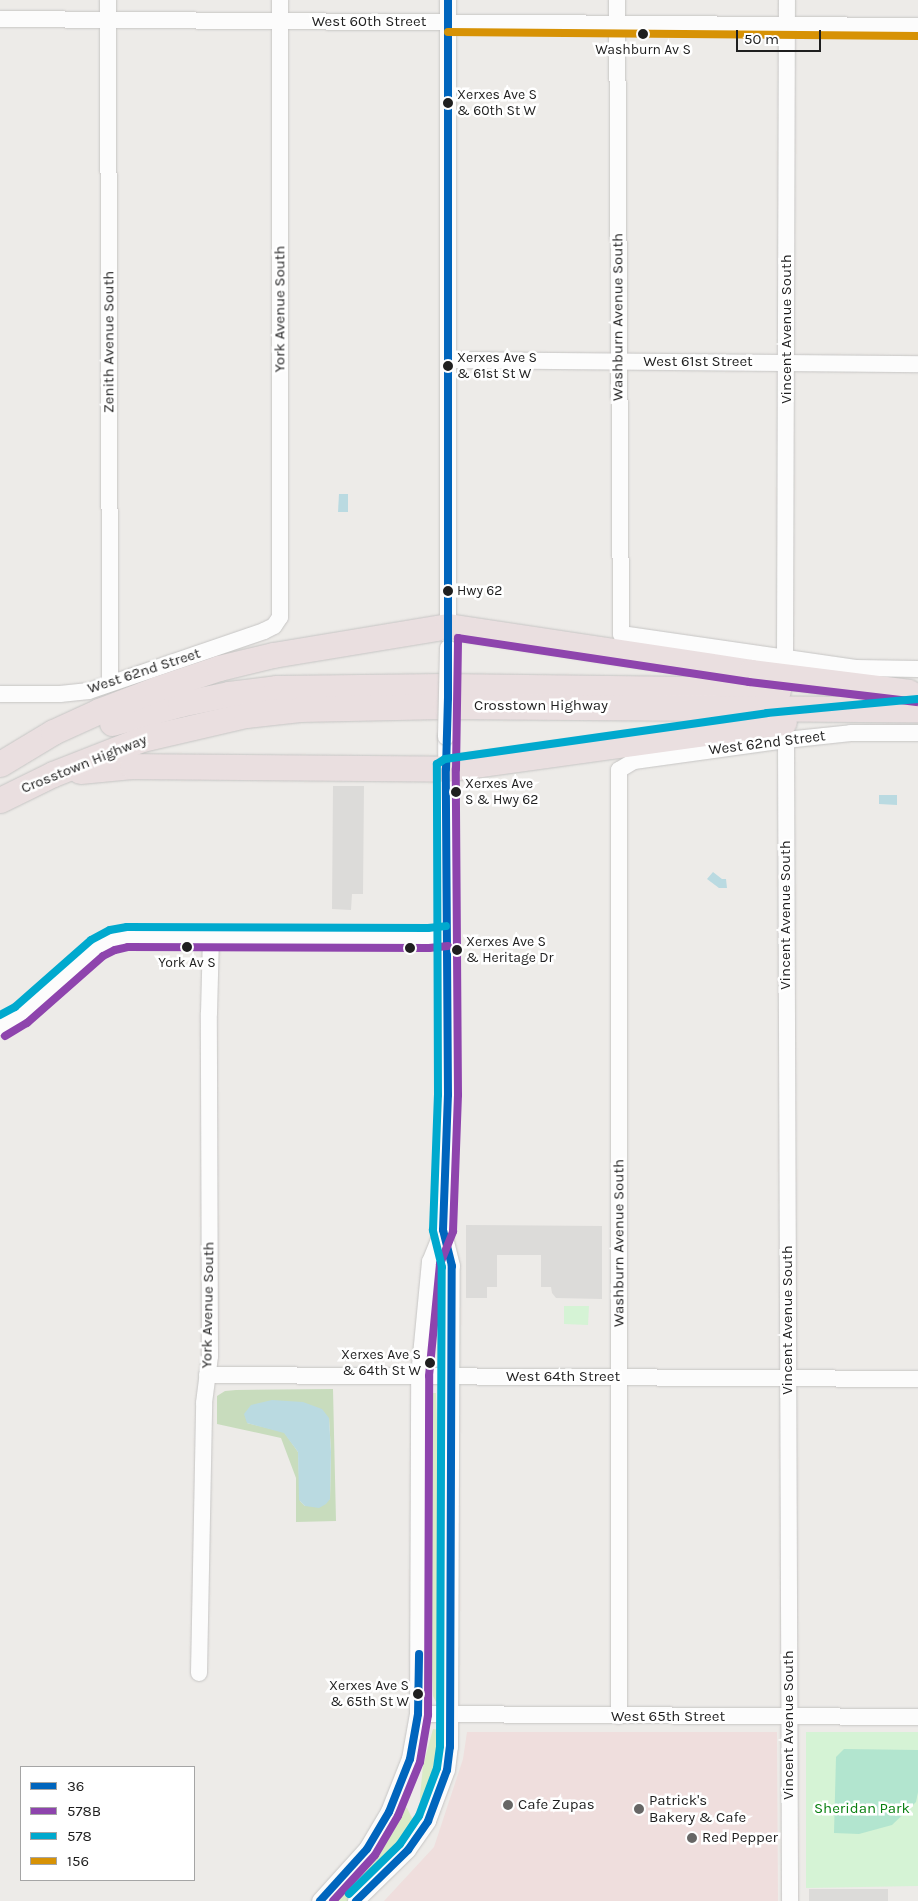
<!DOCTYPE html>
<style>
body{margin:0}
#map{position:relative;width:918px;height:1901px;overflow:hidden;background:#edebe8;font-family:Karla,sans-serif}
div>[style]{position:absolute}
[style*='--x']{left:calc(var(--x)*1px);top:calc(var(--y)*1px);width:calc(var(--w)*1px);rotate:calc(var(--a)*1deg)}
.residential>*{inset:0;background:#dcdbd9}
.commercial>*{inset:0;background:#efdedd}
.grass>*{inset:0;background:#daebc6}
.forest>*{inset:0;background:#c8dcbd}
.park>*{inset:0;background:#d5f3d5}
.pitch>*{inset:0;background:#b2e5cf}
.water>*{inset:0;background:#badae1}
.roads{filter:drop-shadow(0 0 1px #c6c5c4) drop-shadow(0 0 1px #c6c5c4)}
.minor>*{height:16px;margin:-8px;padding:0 8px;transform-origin:8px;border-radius:8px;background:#fcfcfc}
.highway>*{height:25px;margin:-12.5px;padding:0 12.5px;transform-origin:12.5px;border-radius:12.5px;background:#eadfe0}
.bridges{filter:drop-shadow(0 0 1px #c6c5c4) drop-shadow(0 0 1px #c6c5c4)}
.minor-bridge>*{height:16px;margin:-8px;padding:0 8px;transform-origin:8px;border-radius:8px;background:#fcfcfc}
.bus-1>*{height:8px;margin:-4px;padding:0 4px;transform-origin:4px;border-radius:4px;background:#0065bd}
.bus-2>*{height:8px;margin:-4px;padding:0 4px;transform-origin:4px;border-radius:4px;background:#8e44ad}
.bus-3>*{height:8px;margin:-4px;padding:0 4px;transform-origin:4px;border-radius:4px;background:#00a9ce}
.bus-4>*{height:8px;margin:-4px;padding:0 4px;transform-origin:4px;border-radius:4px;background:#d79205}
.dots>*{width:14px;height:14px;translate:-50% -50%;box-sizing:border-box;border:2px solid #fff;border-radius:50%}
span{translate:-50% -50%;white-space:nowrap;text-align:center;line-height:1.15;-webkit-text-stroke:5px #fff;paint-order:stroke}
.bus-label{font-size:14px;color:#1f1f1f}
.left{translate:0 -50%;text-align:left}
.right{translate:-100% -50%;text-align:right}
.street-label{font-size:15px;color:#1f1f1f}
.poi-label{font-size:15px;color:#1f1f1f}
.park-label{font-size:15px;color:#0a8012}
.legend{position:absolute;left:20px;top:1766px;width:175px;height:115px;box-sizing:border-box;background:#fff;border:1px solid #a5a5a5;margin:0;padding:6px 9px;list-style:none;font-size:15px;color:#1f1f1f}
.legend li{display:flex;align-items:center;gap:10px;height:25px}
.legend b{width:25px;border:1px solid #a5a5a5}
.scale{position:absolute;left:736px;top:30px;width:85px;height:22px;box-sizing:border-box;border:2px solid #1f1f1f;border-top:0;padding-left:6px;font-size:15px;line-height:18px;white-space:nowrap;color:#1f1f1f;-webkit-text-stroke:4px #fff;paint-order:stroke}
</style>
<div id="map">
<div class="residential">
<div style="clip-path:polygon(333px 786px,364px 786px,363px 894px,352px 894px,351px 910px,332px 909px)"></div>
<div style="clip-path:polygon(466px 1225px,602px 1226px,602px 1299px,556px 1298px,552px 1293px,551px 1287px,541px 1287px,541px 1255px,497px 1255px,497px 1287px,487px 1287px,487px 1298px,466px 1298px)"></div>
<div style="clip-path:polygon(809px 1889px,888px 1889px,888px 1901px,809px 1901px)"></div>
</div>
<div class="commercial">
<div style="clip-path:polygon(467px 1732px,777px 1732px,778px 1901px,384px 1901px,434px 1847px,463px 1759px)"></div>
</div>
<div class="grass">
<div style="clip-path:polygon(428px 1393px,436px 1393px,437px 1422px,438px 1516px,444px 1604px,443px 1700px,440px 1703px,436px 1702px,433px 1696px,425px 1511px,425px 1423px)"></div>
<div style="clip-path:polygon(433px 1729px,440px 1730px,442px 1734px,442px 1750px,438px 1772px,424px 1814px,420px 1807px,420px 1796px,423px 1766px)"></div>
<div style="clip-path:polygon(403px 1806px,407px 1808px,416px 1826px,389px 1863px,348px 1901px,332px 1901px,368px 1859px,399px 1807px)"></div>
</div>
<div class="forest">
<div style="clip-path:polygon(evenodd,333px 1389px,336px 1521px,296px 1522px,296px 1478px,281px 1438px,217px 1424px,217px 1396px,225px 1391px,236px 1390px,333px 1389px,329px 1418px,331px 1452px,330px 1499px,305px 1506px,300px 1501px,298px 1452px,284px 1432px,247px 1423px,329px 1418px)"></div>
</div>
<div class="park">
<div style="clip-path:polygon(564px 1306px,589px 1306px,588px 1325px,564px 1324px)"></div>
<div style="clip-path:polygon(806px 1732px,918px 1732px,918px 1886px,806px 1888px)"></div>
</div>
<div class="pitch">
<div style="clip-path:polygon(844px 1749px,918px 1750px,918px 1792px,916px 1802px,892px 1825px,859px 1834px,834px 1833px,836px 1757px)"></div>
</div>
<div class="water">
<div style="clip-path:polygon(339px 494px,348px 494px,348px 512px,338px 512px)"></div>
<div style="clip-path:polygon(879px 795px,897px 795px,897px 805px,879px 804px)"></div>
<div style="clip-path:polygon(713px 872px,722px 879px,726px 879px,727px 888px,719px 888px,707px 879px)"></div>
<div style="clip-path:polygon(272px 1400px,303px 1402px,322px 1409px,329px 1418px,331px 1452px,330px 1499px,326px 1504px,319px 1508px,305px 1506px,299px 1500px,298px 1452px,284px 1433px,247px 1423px,244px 1414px,251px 1405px)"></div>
</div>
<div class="roads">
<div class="minor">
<div style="--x:108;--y:0;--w:683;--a:89.83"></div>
<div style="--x:448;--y:0;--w:635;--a:90"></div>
<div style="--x:617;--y:0;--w:634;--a:89.64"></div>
<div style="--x:621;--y:634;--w:237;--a:8.2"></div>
<div style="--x:856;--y:668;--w:62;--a:0.9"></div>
<div style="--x:0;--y:19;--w:918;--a:0.44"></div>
<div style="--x:448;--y:360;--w:470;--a:0.5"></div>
<div style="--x:785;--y:659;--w:659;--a:-89.83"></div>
<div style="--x:0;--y:694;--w:60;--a:0"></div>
<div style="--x:60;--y:694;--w:29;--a:-6"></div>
<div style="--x:89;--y:691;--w:185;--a:-18.9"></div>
<div style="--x:264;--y:631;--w:11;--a:-27"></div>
<div style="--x:274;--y:626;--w:11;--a:-56"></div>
<div style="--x:280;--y:617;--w:617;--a:-90"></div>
<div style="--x:786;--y:740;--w:1161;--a:89.8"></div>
<div style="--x:0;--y:1027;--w:24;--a:-30"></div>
<div style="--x:21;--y:1015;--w:101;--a:-41.4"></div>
<div style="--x:97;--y:948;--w:17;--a:-28"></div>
<div style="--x:112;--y:940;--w:15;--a:-11"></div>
<div style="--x:127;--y:937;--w:302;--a:0.2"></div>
<div style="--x:429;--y:938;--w:18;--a:-6"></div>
<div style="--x:207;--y:1375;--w:711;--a:0.32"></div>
<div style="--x:199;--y:1673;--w:270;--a:-88.9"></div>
<div style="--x:204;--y:1403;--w:47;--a:-82.7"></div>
<div style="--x:210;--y:1356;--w:343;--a:-90.2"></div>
<div style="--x:209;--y:1013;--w:77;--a:-88.5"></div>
<div style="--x:418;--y:1714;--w:500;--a:0.34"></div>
<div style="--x:619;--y:1716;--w:946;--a:-90"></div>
<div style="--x:619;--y:770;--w:17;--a:-31"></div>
<div style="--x:634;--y:761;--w:153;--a:-7.9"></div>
<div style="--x:786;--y:740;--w:65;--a:-6.1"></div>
<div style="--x:851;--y:733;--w:67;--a:0"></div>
<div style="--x:320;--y:1901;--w:70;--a:-47.9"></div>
<div style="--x:367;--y:1849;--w:43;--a:-59.3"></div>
<div style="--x:389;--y:1812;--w:57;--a:-68.4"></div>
<div style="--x:410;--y:1759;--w:46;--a:-79.9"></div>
<div style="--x:418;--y:1714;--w:338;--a:-89.8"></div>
<div style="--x:419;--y:1376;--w:115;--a:-84.5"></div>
<div style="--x:430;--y:1262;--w:35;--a:-68"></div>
<div style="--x:356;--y:1901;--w:73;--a:-44.4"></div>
<div style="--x:408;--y:1850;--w:35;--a:-55"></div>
<div style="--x:428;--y:1821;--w:54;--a:-69.6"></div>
<div style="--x:447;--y:1770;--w:23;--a:-83"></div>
<div style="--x:450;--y:1747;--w:481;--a:-89.8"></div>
<div style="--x:452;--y:1266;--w:37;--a:-104"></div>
<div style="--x:443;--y:1230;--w:135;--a:-87.9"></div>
<div style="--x:448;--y:1095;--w:358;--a:-90.3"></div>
</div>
<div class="highway">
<div style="--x:112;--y:723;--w:71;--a:-15.6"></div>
<div style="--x:180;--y:704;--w:50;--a:-11.5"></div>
<div style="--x:229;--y:694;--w:47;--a:-7.3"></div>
<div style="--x:276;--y:688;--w:168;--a:-0.7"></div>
<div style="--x:444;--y:686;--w:334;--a:0.7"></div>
<div style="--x:0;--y:764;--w:62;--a:-31.1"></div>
<div style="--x:53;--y:732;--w:51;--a:-24.5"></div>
<div style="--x:99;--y:711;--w:61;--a:-21.1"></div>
<div style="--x:156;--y:689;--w:66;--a:-18.4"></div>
<div style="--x:219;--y:668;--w:56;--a:-13.5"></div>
<div style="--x:273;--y:655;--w:177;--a:-9.4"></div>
<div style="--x:448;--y:626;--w:306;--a:8.6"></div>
<div style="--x:751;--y:672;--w:159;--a:7.2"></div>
<div style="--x:80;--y:771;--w:52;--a:-5.5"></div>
<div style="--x:132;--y:766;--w:314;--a:0.5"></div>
<div style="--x:446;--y:769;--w:341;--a:-7.9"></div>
<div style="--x:0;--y:800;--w:59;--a:-26.1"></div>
<div style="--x:53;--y:774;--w:96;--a:-21.5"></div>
<div style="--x:142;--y:739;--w:107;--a:-13"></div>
<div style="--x:246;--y:715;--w:54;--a:-6.3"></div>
<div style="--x:300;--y:709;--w:145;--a:-1.2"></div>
<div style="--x:445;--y:706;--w:473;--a:0.4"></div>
</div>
</div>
<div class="bridges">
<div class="minor-bridge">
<div style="--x:446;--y:737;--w:89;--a:-88.7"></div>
</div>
</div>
<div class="bus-1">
<div style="--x:320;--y:1901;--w:70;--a:-47.9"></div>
<div style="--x:367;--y:1849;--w:43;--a:-59.3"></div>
<div style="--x:389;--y:1812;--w:57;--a:-68.4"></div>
<div style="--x:410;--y:1759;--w:46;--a:-79.9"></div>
<div style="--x:418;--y:1714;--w:60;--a:-89"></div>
<div style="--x:356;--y:1901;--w:73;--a:-44.4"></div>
<div style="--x:408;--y:1850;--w:35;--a:-55"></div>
<div style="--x:428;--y:1821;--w:54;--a:-69.6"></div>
<div style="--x:447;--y:1770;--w:23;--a:-83"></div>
<div style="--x:450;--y:1747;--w:481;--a:-89.8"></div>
<div style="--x:452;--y:1266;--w:37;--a:-104"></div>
<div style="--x:443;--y:1230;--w:135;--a:-87.9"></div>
<div style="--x:448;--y:1095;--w:326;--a:-90.4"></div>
<div style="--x:446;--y:769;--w:71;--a:-88.4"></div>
<div style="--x:448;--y:698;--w:698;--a:-90"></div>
</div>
<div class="bus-2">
<div style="--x:5;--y:1036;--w:26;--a:-31"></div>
<div style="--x:27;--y:1023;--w:101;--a:-41.4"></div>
<div style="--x:103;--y:956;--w:13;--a:-27"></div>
<div style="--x:115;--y:950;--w:13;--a:-13"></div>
<div style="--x:128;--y:947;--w:301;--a:0.2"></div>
<div style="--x:429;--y:948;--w:19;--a:-6"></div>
<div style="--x:333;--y:1901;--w:62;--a:-47.6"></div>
<div style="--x:375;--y:1855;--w:45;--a:-59.5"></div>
<div style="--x:398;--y:1816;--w:58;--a:-67.8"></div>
<div style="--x:420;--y:1762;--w:48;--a:-80.3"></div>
<div style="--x:428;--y:1715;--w:339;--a:-89.8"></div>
<div style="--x:429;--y:1376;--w:113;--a:-84.4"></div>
<div style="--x:440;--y:1264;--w:35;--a:-68"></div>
<div style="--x:453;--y:1231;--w:136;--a:-87.9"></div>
<div style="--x:458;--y:1095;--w:326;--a:-90.4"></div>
<div style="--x:456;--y:769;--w:131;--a:-89.1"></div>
<div style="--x:458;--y:638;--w:294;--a:8.6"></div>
<div style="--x:749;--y:682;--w:169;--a:6.8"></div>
</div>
<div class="bus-3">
<div style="--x:0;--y:1015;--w:17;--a:-28"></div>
<div style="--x:15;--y:1007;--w:101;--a:-41.4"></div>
<div style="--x:91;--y:940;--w:21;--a:-28"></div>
<div style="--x:110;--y:930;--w:17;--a:-10"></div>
<div style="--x:127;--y:927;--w:301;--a:0.2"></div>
<div style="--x:428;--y:928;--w:18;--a:-6"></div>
<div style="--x:349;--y:1894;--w:71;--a:-44.4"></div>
<div style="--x:400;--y:1844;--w:34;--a:-56"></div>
<div style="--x:419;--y:1816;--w:51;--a:-69.4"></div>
<div style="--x:437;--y:1768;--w:22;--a:-82"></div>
<div style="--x:440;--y:1746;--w:479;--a:-89.8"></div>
<div style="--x:442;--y:1267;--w:38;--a:-104"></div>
<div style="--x:433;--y:1230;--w:135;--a:-87.9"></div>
<div style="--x:438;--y:1095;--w:331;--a:-90.2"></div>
<div style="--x:437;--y:764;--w:9;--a:-32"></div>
<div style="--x:445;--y:759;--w:325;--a:-8.1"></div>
<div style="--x:767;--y:713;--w:151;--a:-5.3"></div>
</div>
<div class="bus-4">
<div style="--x:448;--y:32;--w:470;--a:0.5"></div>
</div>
<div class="dots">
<div style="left:643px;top:34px;background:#1f1f1f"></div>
<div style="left:448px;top:103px;background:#1f1f1f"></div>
<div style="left:448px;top:366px;background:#1f1f1f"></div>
<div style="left:448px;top:591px;background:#1f1f1f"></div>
<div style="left:456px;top:792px;background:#1f1f1f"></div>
<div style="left:187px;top:947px;background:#1f1f1f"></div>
<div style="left:410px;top:948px;background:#1f1f1f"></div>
<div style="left:457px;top:950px;background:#1f1f1f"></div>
<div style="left:430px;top:1363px;background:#1f1f1f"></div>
<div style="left:418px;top:1694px;background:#1f1f1f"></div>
<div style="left:508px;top:1805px;background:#676665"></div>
<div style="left:639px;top:1809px;background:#676665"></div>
<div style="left:692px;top:1838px;background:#676665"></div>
</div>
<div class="bus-label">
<span style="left:643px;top:50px">Washburn Av S</span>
<span class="left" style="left:457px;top:103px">Xerxes Ave S<br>&amp; 60th St W</span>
<span class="left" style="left:457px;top:366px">Xerxes Ave S<br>&amp; 61st St W</span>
<span class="left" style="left:457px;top:591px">Hwy 62</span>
<span class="left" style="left:465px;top:792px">Xerxes Ave<br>S &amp; Hwy 62</span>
<span class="left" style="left:466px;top:950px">Xerxes Ave S<br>&amp; Heritage Dr</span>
<span style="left:187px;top:963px">York Av S</span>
<span class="right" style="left:421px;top:1363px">Xerxes Ave S<br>&amp; 64th St W</span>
<span class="right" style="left:409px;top:1694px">Xerxes Ave S<br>&amp; 65th St W</span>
</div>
<div class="street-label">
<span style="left:369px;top:22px">West 60th Street</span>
<span style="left:280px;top:309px;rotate:-90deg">York Avenue South</span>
<span style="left:618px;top:317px;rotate:-90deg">Washburn Avenue South</span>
<span style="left:787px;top:329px;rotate:-90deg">Vincent Avenue South</span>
<span style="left:109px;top:342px;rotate:-90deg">Zenith Avenue South</span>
<span style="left:698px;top:362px">West 61st Street</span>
<span style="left:144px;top:671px;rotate:-18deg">West 62nd Street</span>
<span style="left:541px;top:706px">Crosstown Highway</span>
<span style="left:767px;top:743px;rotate:-7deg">West 62nd Street</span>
<span style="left:84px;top:764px;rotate:-22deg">Crosstown Highway</span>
<span style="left:786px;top:915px;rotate:-90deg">Vincent Avenue South</span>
<span style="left:619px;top:1243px;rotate:-90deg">Washburn Avenue South</span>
<span style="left:208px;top:1305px;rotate:-89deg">York Avenue South</span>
<span style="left:788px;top:1320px;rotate:-90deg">Vincent Avenue South</span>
<span style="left:563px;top:1377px">West 64th Street</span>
<span style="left:668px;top:1717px">West 65th Street</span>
<span style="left:789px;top:1725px;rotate:-90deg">Vincent Avenue South</span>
</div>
<div class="poi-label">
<span class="left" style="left:649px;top:1809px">Patrick's<br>Bakery &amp; Cafe</span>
<span class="left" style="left:518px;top:1805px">Cafe Zupas</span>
<span class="left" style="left:702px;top:1838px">Red Pepper</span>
</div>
<div class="park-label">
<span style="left:862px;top:1809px">Sheridan Park</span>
</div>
<ul class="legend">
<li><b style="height:6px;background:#0065bd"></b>36</li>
<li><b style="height:6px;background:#8e44ad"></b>578B</li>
<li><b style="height:6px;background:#00a9ce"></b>578</li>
<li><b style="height:6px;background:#d79205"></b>156</li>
</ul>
<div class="scale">50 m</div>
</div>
